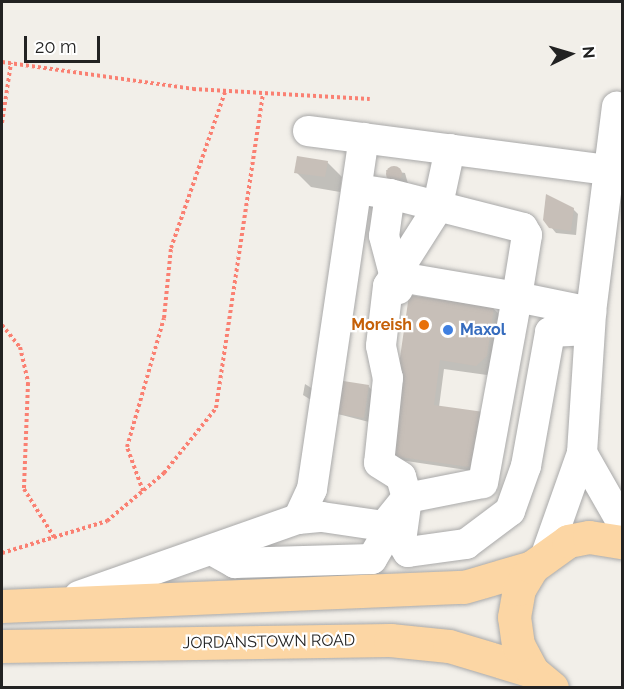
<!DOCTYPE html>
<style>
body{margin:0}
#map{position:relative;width:624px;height:689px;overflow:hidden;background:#f2efe9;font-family:Raleway,sans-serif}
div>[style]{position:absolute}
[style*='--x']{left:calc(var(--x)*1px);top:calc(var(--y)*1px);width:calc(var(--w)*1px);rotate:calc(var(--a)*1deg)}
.shadow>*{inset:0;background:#0003}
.building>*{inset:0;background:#c7bfb8}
.round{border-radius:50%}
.path>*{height:4px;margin-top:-2px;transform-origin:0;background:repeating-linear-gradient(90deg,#fa8072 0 3px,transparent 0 6px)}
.roads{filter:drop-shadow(0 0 2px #a9a9a9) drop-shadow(0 0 2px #a9a9a9)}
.minor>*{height:30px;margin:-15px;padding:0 15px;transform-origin:15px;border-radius:15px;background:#fff}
.major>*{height:33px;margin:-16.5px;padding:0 16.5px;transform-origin:16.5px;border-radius:16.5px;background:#fcd6a4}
.dots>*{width:16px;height:16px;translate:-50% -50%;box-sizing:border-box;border:3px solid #fff;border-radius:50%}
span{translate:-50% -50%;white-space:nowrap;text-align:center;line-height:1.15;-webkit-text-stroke:4.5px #fff;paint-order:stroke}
.food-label{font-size:16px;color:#c56008;font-weight:700}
.right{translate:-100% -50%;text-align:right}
.shop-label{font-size:16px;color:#366cbe;font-weight:700}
.left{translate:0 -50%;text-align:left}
.street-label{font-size:16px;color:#222}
.frame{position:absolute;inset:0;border:3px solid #222;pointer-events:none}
.north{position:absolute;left:540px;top:24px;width:60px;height:60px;-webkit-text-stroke:4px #fff;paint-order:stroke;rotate:85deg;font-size:16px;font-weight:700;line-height:24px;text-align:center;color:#222}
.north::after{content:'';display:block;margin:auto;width:21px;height:27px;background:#222;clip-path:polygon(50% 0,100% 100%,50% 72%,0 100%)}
.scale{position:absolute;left:24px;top:36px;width:76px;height:27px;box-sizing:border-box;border:3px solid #222;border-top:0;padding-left:8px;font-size:18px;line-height:21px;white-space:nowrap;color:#222;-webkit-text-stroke:4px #fff;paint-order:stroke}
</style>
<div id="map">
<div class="shadow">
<div style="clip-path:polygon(327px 162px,342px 177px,340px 192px,311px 187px,296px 172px)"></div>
<div style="clip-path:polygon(386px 170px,405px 173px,408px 184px,390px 180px)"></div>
<div style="clip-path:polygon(573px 209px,578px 214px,576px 235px,556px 233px,551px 227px)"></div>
<div style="clip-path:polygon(411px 297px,493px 308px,504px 319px,497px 367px,487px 375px,444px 369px,439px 407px,480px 472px,393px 459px)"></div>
<div style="clip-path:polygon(305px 384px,313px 389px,311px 400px,303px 395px)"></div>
<div style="clip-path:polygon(368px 386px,373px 391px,369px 422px,334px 413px)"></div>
</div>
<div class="building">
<div style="clip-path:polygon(297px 156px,328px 161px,325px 177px,294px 173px)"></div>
<div class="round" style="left:386px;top:166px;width:16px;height:16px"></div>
<div style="clip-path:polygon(546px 194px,574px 208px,571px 231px,549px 228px,543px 220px)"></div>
<div style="clip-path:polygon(409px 295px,494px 307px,487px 356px,476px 366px,440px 360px,434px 405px,484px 412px,476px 468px,386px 455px)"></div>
<div style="clip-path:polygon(337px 380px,369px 385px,364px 418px,332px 413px)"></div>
</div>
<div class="path">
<div style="--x:2;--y:62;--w:193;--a:8"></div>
<div style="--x:193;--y:89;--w:177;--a:3.2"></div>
<div style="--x:2;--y:123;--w:61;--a:-81.5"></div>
<div style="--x:2;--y:325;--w:28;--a:51"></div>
<div style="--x:20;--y:347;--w:37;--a:77"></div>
<div style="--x:28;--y:383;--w:106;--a:92.2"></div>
<div style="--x:24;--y:489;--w:57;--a:58"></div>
<div style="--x:143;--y:491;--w:47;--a:-110"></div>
<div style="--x:127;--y:447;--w:134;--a:-74"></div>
<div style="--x:164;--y:318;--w:70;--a:-84.3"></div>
<div style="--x:171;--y:248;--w:165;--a:-70.9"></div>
<div style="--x:2;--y:553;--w:110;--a:-16.9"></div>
<div style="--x:107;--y:521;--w:75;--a:-40.1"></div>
<div style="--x:164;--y:473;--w:83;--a:-51.3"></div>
<div style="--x:216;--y:408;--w:317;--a:-81.5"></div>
</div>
<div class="roads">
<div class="minor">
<div style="--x:308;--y:131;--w:303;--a:7.4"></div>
<div style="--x:450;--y:149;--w:61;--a:102.2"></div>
<div style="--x:437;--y:209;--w:91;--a:122.5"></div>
<div style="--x:388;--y:286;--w:60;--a:96.7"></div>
<div style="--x:381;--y:346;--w:33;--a:78"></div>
<div style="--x:388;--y:378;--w:85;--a:96"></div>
<div style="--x:379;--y:463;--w:26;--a:32"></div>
<div style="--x:401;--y:477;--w:22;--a:74"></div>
<div style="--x:407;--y:498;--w:43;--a:97.9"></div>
<div style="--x:401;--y:541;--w:13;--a:58"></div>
<div style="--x:408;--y:552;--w:59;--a:-7.9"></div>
<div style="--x:466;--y:544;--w:55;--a:-36.9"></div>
<div style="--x:510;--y:511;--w:48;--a:-70.4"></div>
<div style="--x:526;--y:466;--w:136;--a:-79.8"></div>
<div style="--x:550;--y:332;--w:39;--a:-3"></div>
<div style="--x:370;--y:191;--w:20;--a:9"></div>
<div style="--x:390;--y:194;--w:42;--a:98.1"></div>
<div style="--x:384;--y:236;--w:55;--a:75.2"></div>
<div style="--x:390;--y:194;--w:137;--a:14.3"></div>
<div style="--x:523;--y:228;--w:8;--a:60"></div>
<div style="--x:527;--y:235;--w:63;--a:99.2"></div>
<div style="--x:517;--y:297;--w:76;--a:11.5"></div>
<div style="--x:582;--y:453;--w:81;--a:60.3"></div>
<div style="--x:298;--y:519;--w:33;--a:-65"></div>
<div style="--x:312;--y:489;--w:355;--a:-81.6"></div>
<div style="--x:215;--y:552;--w:23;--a:29"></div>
<div style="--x:235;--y:563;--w:137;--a:-1.7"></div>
<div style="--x:372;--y:559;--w:56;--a:-59.7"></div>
<div style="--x:547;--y:552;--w:105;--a:-70.5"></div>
<div style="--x:582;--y:453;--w:141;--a:-86.3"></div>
<div style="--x:591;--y:312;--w:207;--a:-82.8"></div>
<div style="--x:79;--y:596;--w:232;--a:-19.4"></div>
<div style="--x:298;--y:519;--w:24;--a:-5"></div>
<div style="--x:322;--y:517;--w:63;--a:8.3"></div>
<div style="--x:384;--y:526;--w:36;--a:-51"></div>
<div style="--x:407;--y:498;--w:77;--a:-11.2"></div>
<div style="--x:483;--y:483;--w:189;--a:-79.6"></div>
<div style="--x:517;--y:297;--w:125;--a:-170.3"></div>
</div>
<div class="major">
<div style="--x:2;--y:606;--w:462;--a:-2.4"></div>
<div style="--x:464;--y:587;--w:71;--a:-16.4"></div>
<div style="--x:2;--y:646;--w:388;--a:-0.9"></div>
<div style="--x:390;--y:640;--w:59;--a:5.8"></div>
<div style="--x:449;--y:646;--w:87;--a:16.8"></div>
<div style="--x:552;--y:688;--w:26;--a:-140"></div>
<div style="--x:532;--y:671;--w:30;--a:-118"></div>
<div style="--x:518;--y:645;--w:28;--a:-98"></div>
<div style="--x:514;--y:617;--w:28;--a:-80"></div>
<div style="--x:519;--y:589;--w:26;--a:-59"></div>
<div style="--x:532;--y:567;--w:44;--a:-35.8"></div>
<div style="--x:568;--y:541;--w:21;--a:-11"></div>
<div style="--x:589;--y:537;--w:33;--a:9"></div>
</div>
</div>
<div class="dots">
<div style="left:424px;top:325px;background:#e8710a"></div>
<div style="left:448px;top:330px;background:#3f7fe0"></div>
</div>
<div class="food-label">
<span class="right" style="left:412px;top:325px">Moreish</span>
</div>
<div class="shop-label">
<span class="left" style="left:460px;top:330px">Maxol</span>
</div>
<div class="street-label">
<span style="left:269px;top:642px;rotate:-1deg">JORDANSTOWN ROAD</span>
</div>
<div class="frame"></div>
<div class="north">N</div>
<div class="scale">20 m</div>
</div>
